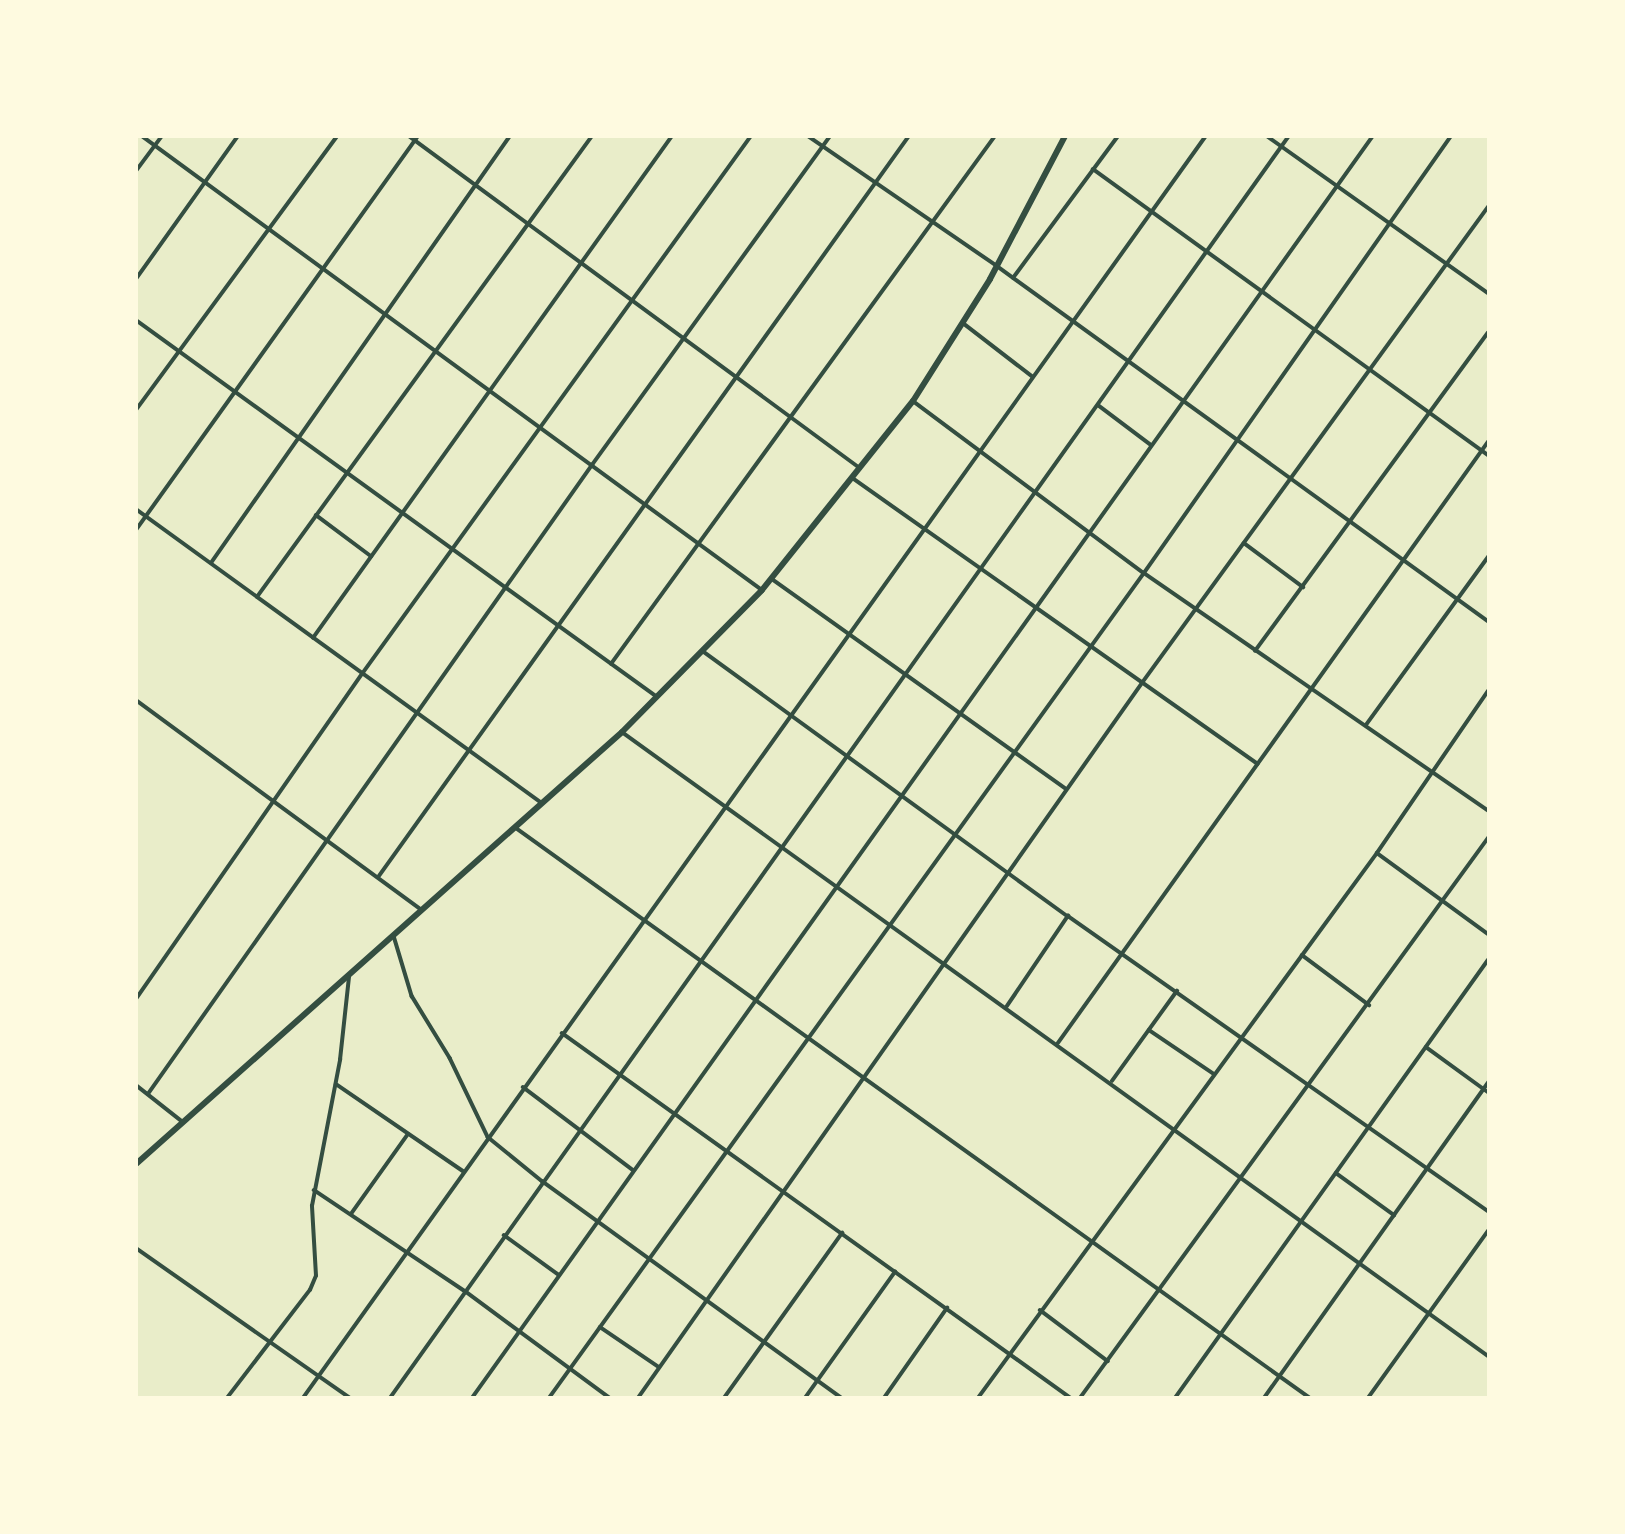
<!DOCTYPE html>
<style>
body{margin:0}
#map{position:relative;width:1625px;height:1534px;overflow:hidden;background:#e9edc9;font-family:"Varela Round",sans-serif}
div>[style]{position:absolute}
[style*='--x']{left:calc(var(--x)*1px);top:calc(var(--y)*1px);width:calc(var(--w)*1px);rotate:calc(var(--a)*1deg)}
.minor>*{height:3.5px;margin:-1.75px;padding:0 1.75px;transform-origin:1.75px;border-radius:1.75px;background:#344e41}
.primary>*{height:6px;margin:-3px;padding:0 3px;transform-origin:3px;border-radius:3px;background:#344e41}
span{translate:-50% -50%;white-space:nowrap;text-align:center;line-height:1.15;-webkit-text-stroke:6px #fefae0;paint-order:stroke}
.frame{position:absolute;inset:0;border:138px solid #fefae0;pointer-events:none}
</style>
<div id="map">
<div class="minor">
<div style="--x:142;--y:136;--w:768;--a:36.21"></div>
<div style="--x:409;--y:136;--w:560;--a:36.36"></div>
<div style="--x:808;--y:136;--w:229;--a:34.5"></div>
<div style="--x:997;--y:266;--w:606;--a:35.87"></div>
<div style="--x:1267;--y:136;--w:271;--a:35.4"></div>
<div style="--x:1093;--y:169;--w:488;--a:35.9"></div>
<div style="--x:136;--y:171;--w:44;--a:-53.4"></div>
<div style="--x:1013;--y:278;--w:177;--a:-53.5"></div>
<div style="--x:136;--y:279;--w:176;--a:-54.5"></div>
<div style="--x:136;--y:320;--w:642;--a:35.87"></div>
<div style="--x:963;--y:323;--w:88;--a:37.6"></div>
<div style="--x:913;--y:401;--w:288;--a:36.7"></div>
<div style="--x:1144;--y:573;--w:418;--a:34.6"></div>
<div style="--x:1098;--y:405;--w:66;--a:37"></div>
<div style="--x:136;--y:410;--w:340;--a:-53.7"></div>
<div style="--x:854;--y:479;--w:494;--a:35.2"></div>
<div style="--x:136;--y:509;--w:501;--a:35.91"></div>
<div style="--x:316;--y:515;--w:69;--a:36.7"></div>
<div style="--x:136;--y:530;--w:485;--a:-54.4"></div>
<div style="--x:1244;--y:543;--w:74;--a:36.7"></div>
<div style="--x:211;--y:563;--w:521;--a:-55"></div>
<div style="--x:772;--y:579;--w:361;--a:35.5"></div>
<div style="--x:257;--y:597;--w:570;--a:-53.99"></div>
<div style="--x:313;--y:638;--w:617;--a:-54.43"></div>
<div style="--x:1255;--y:651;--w:394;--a:-53.8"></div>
<div style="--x:704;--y:652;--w:450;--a:36"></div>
<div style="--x:1068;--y:916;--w:513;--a:35.08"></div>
<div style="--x:611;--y:664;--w:653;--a:-53.97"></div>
<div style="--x:136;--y:700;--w:355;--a:36.3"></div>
<div style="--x:1366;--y:725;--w:208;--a:-54"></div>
<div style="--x:622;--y:732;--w:1067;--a:35.77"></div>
<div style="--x:516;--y:828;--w:977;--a:35.67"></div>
<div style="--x:1377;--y:853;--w:137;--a:36.1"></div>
<div style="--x:379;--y:876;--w:910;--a:-54.39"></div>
<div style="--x:394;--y:936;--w:63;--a:73.3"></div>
<div style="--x:412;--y:996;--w:73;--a:58.5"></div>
<div style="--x:450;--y:1058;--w:88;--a:64.3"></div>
<div style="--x:488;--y:1137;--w:70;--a:39.2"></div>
<div style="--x:542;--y:1181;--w:370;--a:35.9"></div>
<div style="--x:1302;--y:955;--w:84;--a:36.7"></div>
<div style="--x:136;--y:999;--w:396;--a:-55.2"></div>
<div style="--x:362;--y:674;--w:664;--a:-54.13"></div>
<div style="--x:1007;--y:1006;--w:109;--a:-55.9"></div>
<div style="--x:1149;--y:1030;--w:78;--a:34.1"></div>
<div style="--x:562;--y:1033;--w:626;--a:35.64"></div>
<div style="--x:1058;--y:1043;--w:739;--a:-54.42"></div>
<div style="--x:1426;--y:1047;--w:77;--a:36"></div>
<div style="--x:1112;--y:1081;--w:111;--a:-54.2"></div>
<div style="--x:336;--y:1084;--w:154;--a:34.4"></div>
<div style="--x:136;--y:1085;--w:60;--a:38.2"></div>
<div style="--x:523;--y:1087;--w:138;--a:37"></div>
<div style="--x:148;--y:1094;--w:770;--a:-54.78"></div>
<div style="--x:592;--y:465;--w:406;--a:-54.1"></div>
<div style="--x:1336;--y:1173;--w:72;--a:35.9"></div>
<div style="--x:314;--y:1190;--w:182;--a:33.8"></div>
<div style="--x:465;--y:1291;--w:180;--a:36.4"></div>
<div style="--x:351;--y:1214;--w:98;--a:-54.5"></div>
<div style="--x:504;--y:1235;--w:68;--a:36"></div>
<div style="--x:136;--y:1248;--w:261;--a:35"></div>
<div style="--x:1040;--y:1310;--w:85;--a:36.9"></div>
<div style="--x:600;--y:1327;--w:71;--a:34.1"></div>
<div style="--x:227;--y:1398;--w:136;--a:-52.5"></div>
<div style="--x:310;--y:1290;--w:15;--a:-67"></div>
<div style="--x:316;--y:1276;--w:70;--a:-93.3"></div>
<div style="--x:312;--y:1206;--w:149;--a:-79.1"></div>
<div style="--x:340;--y:1060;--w:83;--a:-83.8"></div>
<div style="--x:303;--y:1398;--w:1552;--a:-54.42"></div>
<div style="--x:390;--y:1398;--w:1549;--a:-54.54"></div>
<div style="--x:472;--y:1398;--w:1551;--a:-54.48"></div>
<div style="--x:549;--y:1398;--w:1017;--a:-54.2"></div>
<div style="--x:1144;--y:573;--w:534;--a:-54.91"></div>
<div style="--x:638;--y:1398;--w:875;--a:-54.82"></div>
<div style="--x:1142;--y:683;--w:588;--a:-53.99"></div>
<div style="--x:724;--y:1398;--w:203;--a:-54.4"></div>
<div style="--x:805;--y:1398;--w:155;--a:-54.5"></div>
<div style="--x:884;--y:1398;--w:110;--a:-55"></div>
<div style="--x:978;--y:1398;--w:675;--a:-53.79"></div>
<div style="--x:1377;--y:853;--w:196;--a:-55.6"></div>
<div style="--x:1080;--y:1398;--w:693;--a:-53.92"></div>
<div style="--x:1175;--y:1398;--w:538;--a:-54.45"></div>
<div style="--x:1264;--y:1398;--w:387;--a:-54.6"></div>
<div style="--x:1368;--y:1398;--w:206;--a:-54.3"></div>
</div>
<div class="primary">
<div style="--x:136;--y:1164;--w:650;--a:-41.63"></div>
<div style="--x:622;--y:732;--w:199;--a:-45.4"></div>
<div style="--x:762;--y:590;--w:242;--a:-51.4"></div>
<div style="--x:913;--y:401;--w:144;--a:-57.7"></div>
<div style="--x:990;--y:279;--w:161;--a:-62.3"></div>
</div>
<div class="frame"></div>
</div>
